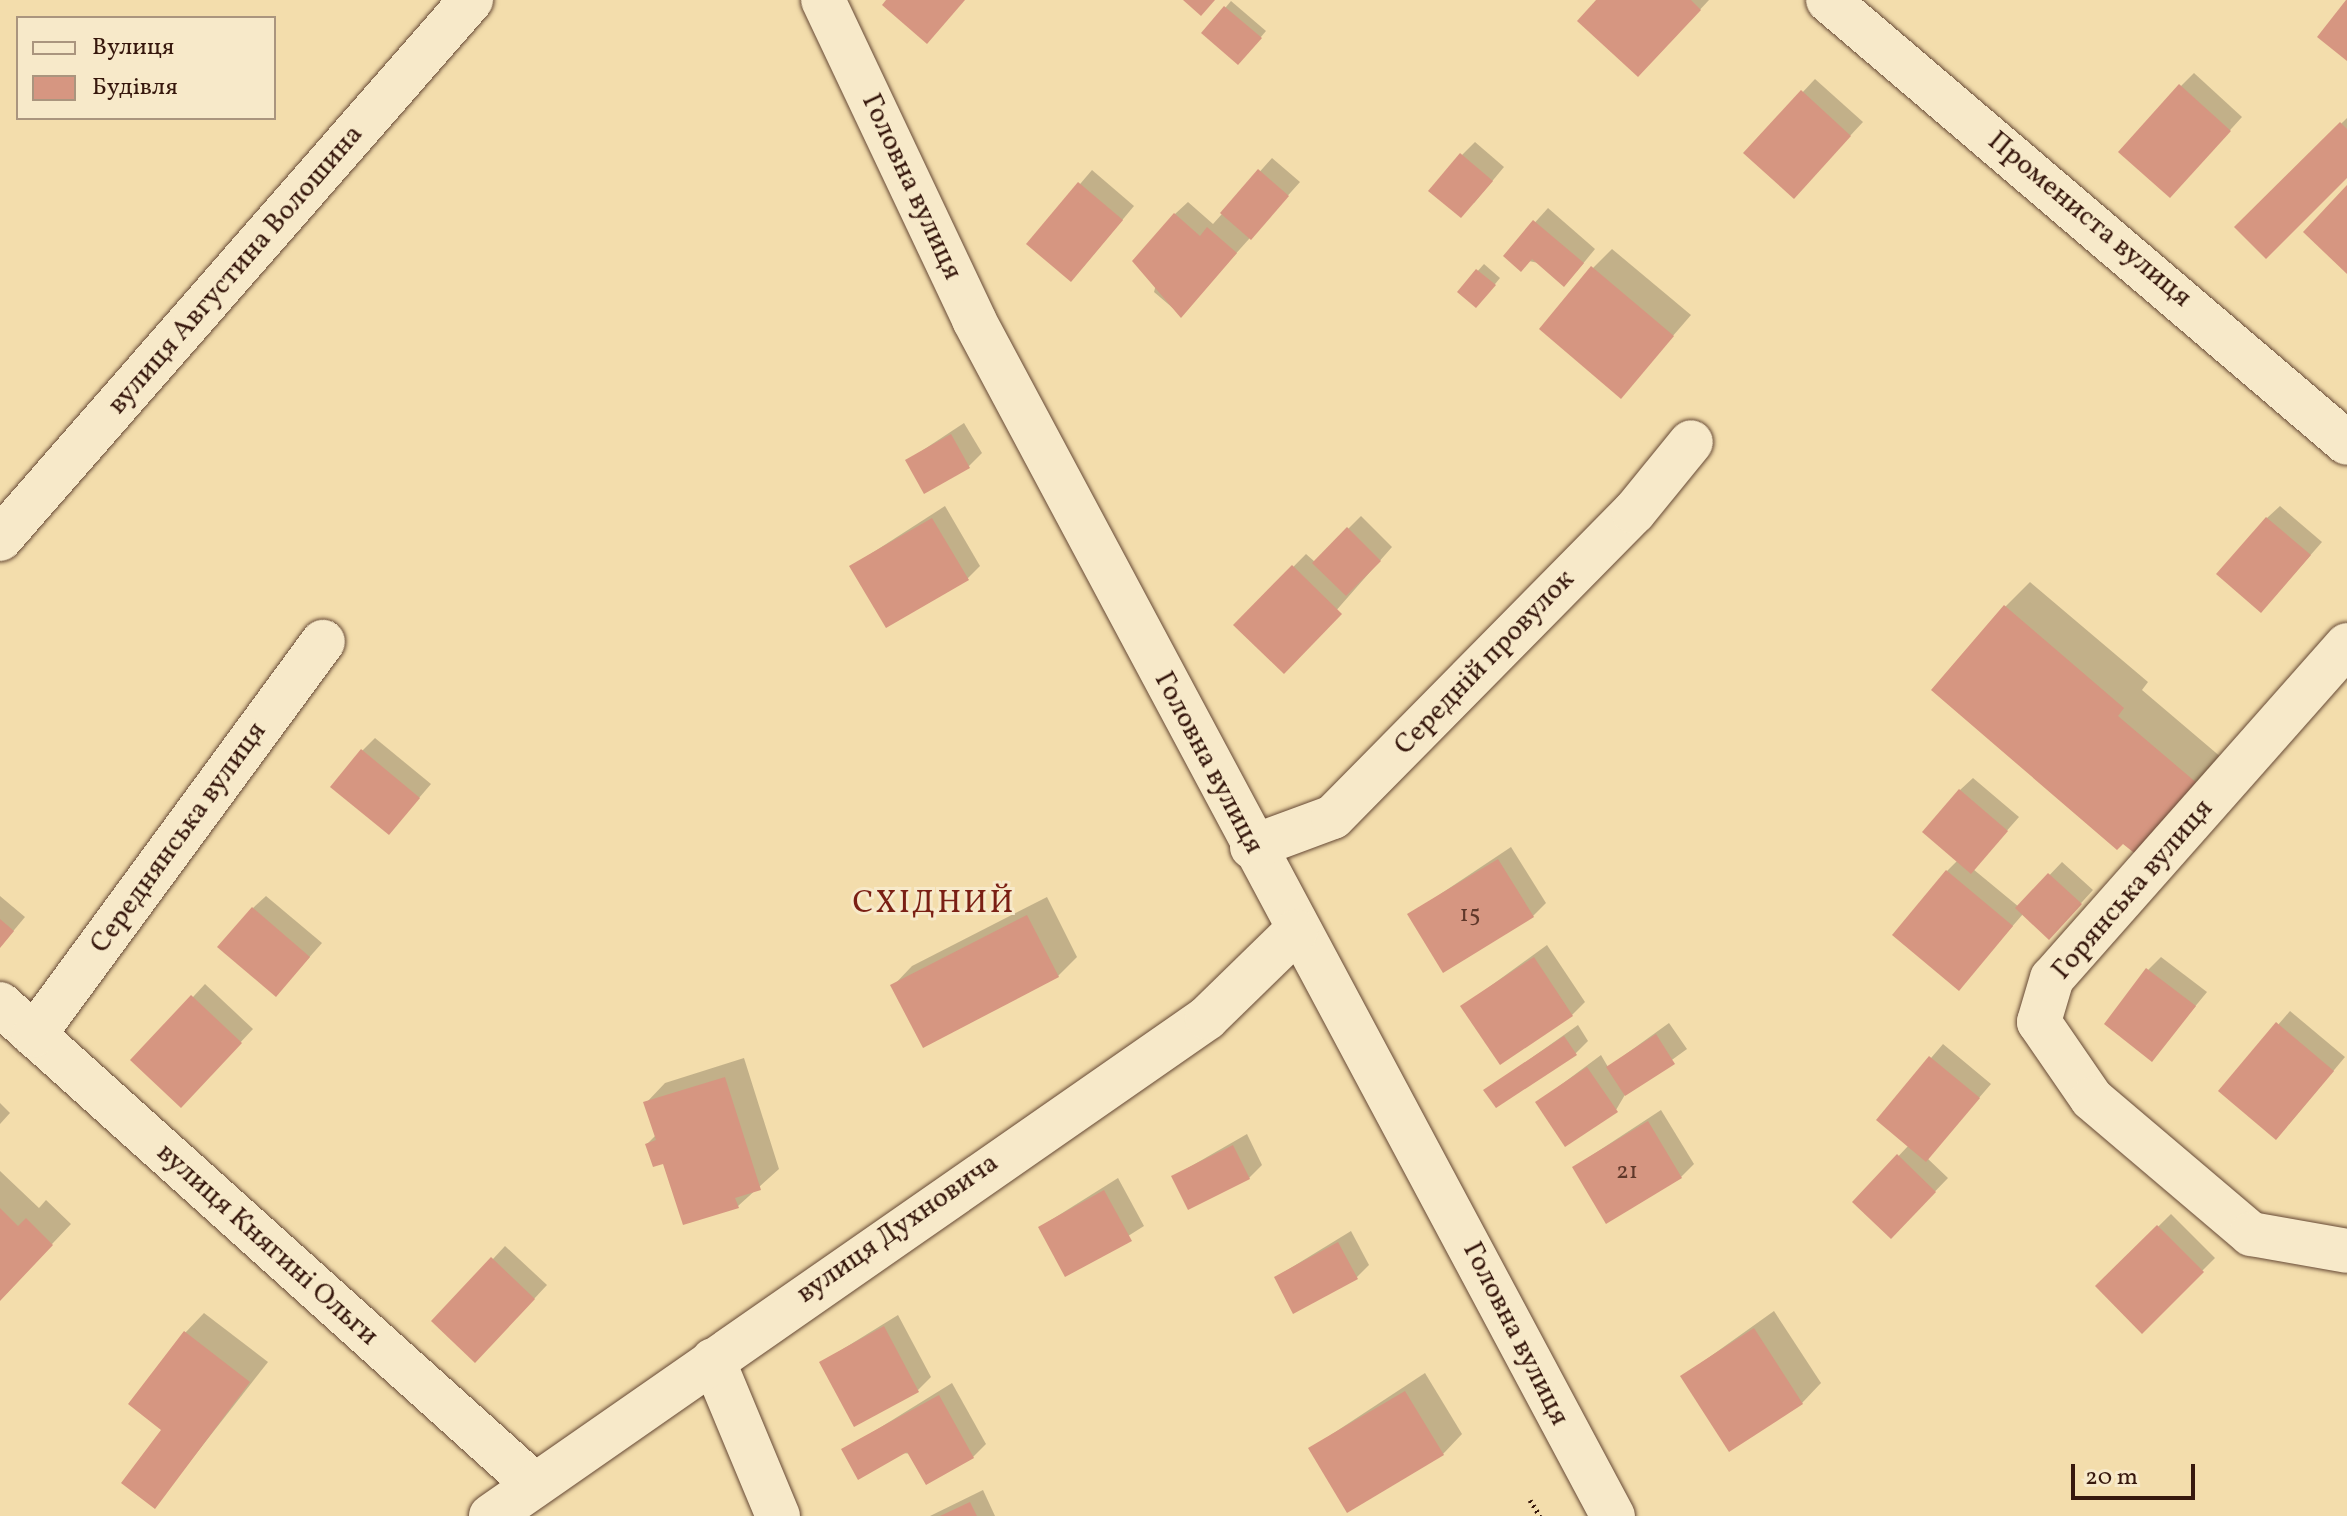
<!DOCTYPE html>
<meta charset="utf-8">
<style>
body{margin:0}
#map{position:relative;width:2347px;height:1516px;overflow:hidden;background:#f3ddac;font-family:Vollkorn,serif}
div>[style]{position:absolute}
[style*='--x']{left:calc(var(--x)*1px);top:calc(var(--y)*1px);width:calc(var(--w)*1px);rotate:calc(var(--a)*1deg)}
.shadow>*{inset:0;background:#0003}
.building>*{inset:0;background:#d69681}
.path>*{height:5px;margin-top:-2.5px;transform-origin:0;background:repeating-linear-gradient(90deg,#37180d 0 2px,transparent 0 6px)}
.roads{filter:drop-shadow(0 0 2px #664935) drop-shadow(0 0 2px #664935)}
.minor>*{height:44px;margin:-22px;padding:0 22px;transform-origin:22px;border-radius:22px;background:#f7e9c9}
span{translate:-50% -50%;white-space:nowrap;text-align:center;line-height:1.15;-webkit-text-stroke:6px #f7e9c9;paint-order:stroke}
.number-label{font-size:24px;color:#5f382a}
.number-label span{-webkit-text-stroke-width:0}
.street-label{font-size:28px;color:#37180d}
.quarter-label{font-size:32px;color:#7a1f14;letter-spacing:2px}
.legend{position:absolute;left:16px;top:16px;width:260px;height:104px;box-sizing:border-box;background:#f7e9c9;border:2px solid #aa957e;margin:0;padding:10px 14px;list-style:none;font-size:24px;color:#37180d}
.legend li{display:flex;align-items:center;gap:16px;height:40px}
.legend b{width:40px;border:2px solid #aa957e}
.scale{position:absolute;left:2071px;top:1464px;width:124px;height:36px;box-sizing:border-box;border:4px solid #37180d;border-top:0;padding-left:10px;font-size:24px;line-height:28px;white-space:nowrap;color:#37180d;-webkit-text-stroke:6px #f7e9c9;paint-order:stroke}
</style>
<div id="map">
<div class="shadow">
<div style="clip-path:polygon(1598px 0,1709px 0,1657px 56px)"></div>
<div style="clip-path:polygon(1231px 1px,1266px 31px,1244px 57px,1204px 33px)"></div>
<div style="clip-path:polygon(2194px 73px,2242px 117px,2182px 183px,2181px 86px)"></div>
<div style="clip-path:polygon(1815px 79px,1863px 122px,1806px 183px,1746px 153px)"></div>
<div style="clip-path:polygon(2347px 118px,2347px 175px,2237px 227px)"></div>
<div style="clip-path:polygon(1475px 142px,1504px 167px,1474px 203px,1462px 155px)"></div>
<div style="clip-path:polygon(1272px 158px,1300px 182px,1181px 315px,1154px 292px,1175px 214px,1188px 202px,1213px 224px)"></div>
<div style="clip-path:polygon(1092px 170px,1134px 206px,1083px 267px,1029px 244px)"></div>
<div style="clip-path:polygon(1548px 208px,1595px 249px,1577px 271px,1505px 256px)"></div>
<div style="clip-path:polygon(1612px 249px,1691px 315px,1621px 396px,1593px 268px)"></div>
<div style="clip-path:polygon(1484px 264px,1500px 278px,1482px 300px,1459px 292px)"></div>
<div style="clip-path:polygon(964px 423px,982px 453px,969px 466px,908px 460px)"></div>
<div style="clip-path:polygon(945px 506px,980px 566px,967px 579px,852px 566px)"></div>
<div style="clip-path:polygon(2280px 506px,2322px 542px,2274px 597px,2267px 518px)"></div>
<div style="clip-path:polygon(1361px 516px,1392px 547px,1283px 671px,1236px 625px,1306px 554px,1315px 562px)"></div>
<div style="clip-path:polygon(2030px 582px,2148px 682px,2142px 690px,2222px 758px,2162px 828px,2005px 607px)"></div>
<div style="clip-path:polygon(375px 738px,431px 784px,389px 833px,362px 751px)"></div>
<div style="clip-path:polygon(1973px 778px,2019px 817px,1973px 869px,2019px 907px,2062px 862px,2093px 890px,2062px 924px,2023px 914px,1959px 988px,1947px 871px,1958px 860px,1960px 790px)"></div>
<div style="clip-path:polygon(1511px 847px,1546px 903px,1533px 916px,1409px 915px)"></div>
<div style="clip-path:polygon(0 896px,25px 917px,0 947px)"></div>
<div style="clip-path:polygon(266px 896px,322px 943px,276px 995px,253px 908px)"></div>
<div style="clip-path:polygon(1047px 897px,1077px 957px,1058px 976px,893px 986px,912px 966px)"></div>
<div style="clip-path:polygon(1547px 945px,1585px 1002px,1572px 1015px,1463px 1006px)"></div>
<div style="clip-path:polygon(2161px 957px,2207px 992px,2152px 1059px,2148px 970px)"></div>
<div style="clip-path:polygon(205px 984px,253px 1029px,194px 1092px,193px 997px)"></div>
<div style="clip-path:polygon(2290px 1011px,2345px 1057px,2289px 1124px,2221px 1091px)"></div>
<div style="clip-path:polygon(1669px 1023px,1687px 1049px,1626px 1093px,1616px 1110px,1538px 1102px,1601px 1055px,1608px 1067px)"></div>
<div style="clip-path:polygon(1578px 1025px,1588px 1041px,1575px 1054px,1486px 1090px)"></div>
<div style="clip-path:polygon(1943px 1044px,1991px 1084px,1927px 1158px,1948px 1178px,1891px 1237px,1855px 1202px,1909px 1145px,1879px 1119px)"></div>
<div style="clip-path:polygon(744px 1058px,779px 1169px,738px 1206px,647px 1144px,656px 1135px,646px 1103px,665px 1083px)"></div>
<div style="clip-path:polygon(0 1103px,10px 1113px,0 1124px)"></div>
<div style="clip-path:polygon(1661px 1110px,1694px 1164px,1681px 1177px,1574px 1167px)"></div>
<div style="clip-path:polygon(1247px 1134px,1262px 1165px,1249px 1178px,1174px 1176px)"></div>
<div style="clip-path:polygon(0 1171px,39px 1208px,46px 1200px,71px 1224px,0 1299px)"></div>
<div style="clip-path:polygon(1118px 1178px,1144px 1226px,1066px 1275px,1040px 1227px)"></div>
<div style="clip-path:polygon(2171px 1214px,2215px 1258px,2142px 1331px,2098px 1286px)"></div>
<div style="clip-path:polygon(1351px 1231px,1369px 1265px,1356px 1278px,1276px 1277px)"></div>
<div style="clip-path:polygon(505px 1246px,547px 1285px,488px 1348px,493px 1259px)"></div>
<div style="clip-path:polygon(1774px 1311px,1821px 1383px,1802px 1403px,1683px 1376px)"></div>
<div style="clip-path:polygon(204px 1313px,268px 1362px,155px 1506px,185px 1333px)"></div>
<div style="clip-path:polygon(898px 1315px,931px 1377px,918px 1390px,822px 1362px)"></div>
<div style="clip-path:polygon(1425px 1373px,1462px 1434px,1443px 1454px,1311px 1448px)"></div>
<div style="clip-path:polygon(952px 1383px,986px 1444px,973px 1457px,844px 1450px)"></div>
<div style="clip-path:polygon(983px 1490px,995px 1516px,930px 1516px)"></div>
</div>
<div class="building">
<div style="clip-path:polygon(886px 0,965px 0,927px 44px,882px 5px)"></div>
<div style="clip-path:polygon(1183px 0,1215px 0,1201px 16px)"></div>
<div style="clip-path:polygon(1596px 0,1691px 0,1701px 10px,1638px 77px,1577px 21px)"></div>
<div style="clip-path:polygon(2346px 0,2347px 0,2347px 61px,2317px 37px)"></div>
<div style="clip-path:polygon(1224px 6px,1262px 38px,1238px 65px,1201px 33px)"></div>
<div style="clip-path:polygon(2179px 84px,2231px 131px,2170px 198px,2118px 152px)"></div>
<div style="clip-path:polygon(1801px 90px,1851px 136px,1794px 199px,1743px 153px)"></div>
<div style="clip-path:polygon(2340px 122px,2347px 129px,2347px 178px,2266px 259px,2234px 227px)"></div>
<div style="clip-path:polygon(1460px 153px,1493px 181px,1461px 218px,1428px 191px)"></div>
<div style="clip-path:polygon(1258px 169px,1289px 196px,1251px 240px,1220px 213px)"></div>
<div style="clip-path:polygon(1078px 182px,1123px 220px,1071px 282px,1026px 244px)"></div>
<div style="clip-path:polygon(2347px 185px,2347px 274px,2303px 232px)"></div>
<div style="clip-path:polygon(1174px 213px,1200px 236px,1207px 227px,1237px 253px,1181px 318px,1132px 261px)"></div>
<div style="clip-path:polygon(1533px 220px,1584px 263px,1564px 287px,1532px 259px,1521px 272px,1503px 256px)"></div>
<div style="clip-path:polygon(1591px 266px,1674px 336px,1621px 399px,1539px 329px)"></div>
<div style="clip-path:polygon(1476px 269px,1496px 285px,1476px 308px,1457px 292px)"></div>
<div style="clip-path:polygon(951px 434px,970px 468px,924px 494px,905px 460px)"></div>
<div style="clip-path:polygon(2266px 517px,2311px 555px,2261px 613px,2216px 574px)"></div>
<div style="clip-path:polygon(932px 518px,969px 580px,886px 628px,849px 566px)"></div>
<div style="clip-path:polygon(1347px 527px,1381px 561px,1346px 596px,1312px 563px)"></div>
<div style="clip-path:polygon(1292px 565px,1342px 614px,1284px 674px,1233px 625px)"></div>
<div style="clip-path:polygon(2004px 605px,2124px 708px,2118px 716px,2198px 784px,2138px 856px,2123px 844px,2117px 850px,1931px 690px)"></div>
<div style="clip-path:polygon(361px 749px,420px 798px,389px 835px,330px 787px)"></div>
<div style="clip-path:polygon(1959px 789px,2008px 831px,1971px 874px,1922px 832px)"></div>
<div style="clip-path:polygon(1498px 859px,1534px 917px,1443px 973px,1407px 914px)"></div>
<div style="clip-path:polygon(1946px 870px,2013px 926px,1959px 991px,1892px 935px)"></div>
<div style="clip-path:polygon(2048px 873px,2082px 904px,2049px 940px,2015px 908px)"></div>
<div style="clip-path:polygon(252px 907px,310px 957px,276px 997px,217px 947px)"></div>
<div style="clip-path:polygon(1027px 915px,1059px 977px,923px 1048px,890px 985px)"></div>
<div style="clip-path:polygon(0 919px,14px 931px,0 948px)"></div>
<div style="clip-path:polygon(1534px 957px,1573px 1016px,1500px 1065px,1460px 1006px)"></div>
<div style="clip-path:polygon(2146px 968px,2196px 1006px,2152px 1062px,2104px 1024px)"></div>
<div style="clip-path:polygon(191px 995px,242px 1043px,181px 1108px,130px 1060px)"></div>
<div style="clip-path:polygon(2276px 1022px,2334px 1071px,2276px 1140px,2218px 1091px)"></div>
<div style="clip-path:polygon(1656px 1034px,1675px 1064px,1625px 1096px,1606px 1067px)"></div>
<div style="clip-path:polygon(1564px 1036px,1577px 1055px,1496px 1108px,1483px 1090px)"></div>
<div style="clip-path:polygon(1929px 1056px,1980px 1098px,1926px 1162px,1876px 1120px)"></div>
<div style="clip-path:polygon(1587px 1067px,1618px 1112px,1565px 1147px,1535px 1102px)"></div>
<div style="clip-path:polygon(725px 1077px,761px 1190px,735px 1198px,739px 1208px,683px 1225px,663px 1164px,653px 1167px,645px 1144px,656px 1140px,643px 1102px)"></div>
<div style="clip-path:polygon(1648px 1121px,1682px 1178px,1606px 1224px,1572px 1167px)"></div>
<div style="clip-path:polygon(1233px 1145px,1250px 1179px,1188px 1210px,1171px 1176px)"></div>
<div style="clip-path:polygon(1897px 1154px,1936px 1192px,1891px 1239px,1852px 1202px)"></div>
<div style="clip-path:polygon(1104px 1190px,1132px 1241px,1065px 1277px,1038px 1227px)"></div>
<div style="clip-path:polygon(0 1208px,18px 1226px,26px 1218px,53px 1245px,0 1301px)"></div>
<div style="clip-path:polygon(2157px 1225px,2204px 1272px,2142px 1334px,2095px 1286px)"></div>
<div style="clip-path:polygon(1338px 1242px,1358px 1279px,1293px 1314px,1274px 1277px)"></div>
<div style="clip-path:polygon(491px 1257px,535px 1299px,475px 1363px,431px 1321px)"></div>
<div style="clip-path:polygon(884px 1326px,919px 1392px,854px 1427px,819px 1362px)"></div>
<div style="clip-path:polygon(1754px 1328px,1803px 1404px,1729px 1452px,1680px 1376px)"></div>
<div style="clip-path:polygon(184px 1331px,250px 1382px,155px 1509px,121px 1483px,161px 1430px,128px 1404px)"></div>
<div style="clip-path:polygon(1405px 1391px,1444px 1455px,1347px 1513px,1308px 1448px)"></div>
<div style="clip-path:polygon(939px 1395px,974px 1458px,926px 1485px,907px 1452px,858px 1480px,841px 1449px)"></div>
<div style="clip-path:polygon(970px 1502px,977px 1516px,940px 1516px)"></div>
</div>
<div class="path">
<div style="--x:1530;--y:1500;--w:19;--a:58"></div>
</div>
<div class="roads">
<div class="minor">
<div style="--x:823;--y:0;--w:354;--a:64.7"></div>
<div style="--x:974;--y:320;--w:1356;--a:61.89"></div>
<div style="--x:1828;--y:0;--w:682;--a:40.48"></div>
<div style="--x:0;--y:539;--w:716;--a:-48.85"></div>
<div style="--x:2347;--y:645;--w:445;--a:131.5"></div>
<div style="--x:2052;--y:978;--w:46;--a:106.5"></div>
<div style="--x:2039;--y:1022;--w:93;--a:55.5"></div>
<div style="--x:2092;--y:1099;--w:209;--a:40.3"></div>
<div style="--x:2251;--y:1234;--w:97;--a:10"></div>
<div style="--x:1252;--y:847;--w:86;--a:-20.3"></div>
<div style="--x:1333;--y:817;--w:429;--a:-45.4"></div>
<div style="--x:1634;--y:512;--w:90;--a:-50.8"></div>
<div style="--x:0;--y:1004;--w:719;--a:41.96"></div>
<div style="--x:34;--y:1035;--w:488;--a:-53.7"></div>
<div style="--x:713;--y:1360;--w:169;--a:67.4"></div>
<div style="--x:491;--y:1516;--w:872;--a:-34.82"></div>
<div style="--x:1207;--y:1018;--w:124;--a:-44.3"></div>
</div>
</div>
<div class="number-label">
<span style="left:1470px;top:916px">15</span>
<span style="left:1627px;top:1173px">21</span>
</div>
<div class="street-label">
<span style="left:911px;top:187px;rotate:65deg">Головна вулиця</span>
<span style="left:2089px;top:220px;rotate:40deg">Промениста вулиця</span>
<span style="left:236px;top:270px;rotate:-49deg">вулиця Августина Волошина</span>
<span style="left:1485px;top:663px;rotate:-46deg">Середній провулок</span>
<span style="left:1208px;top:763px;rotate:62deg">Головна вулиця</span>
<span style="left:179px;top:838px;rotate:-54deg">Середнянська вулиця</span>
<span style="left:2133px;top:890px;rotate:-49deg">Горянська вулиця</span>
<span style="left:898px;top:1229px;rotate:-35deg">вулиця Духновича</span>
<span style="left:267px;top:1245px;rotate:42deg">вулиця Княгині Ольги</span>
<span style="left:1515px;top:1334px;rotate:63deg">Головна вулиця</span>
</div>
<div class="quarter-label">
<span style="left:934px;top:904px">СХІДНИЙ</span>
</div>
<ul class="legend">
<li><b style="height:10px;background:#f7e9c9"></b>Вулиця</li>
<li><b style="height:22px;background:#d69681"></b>Будівля</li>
</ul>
<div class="scale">20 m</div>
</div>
